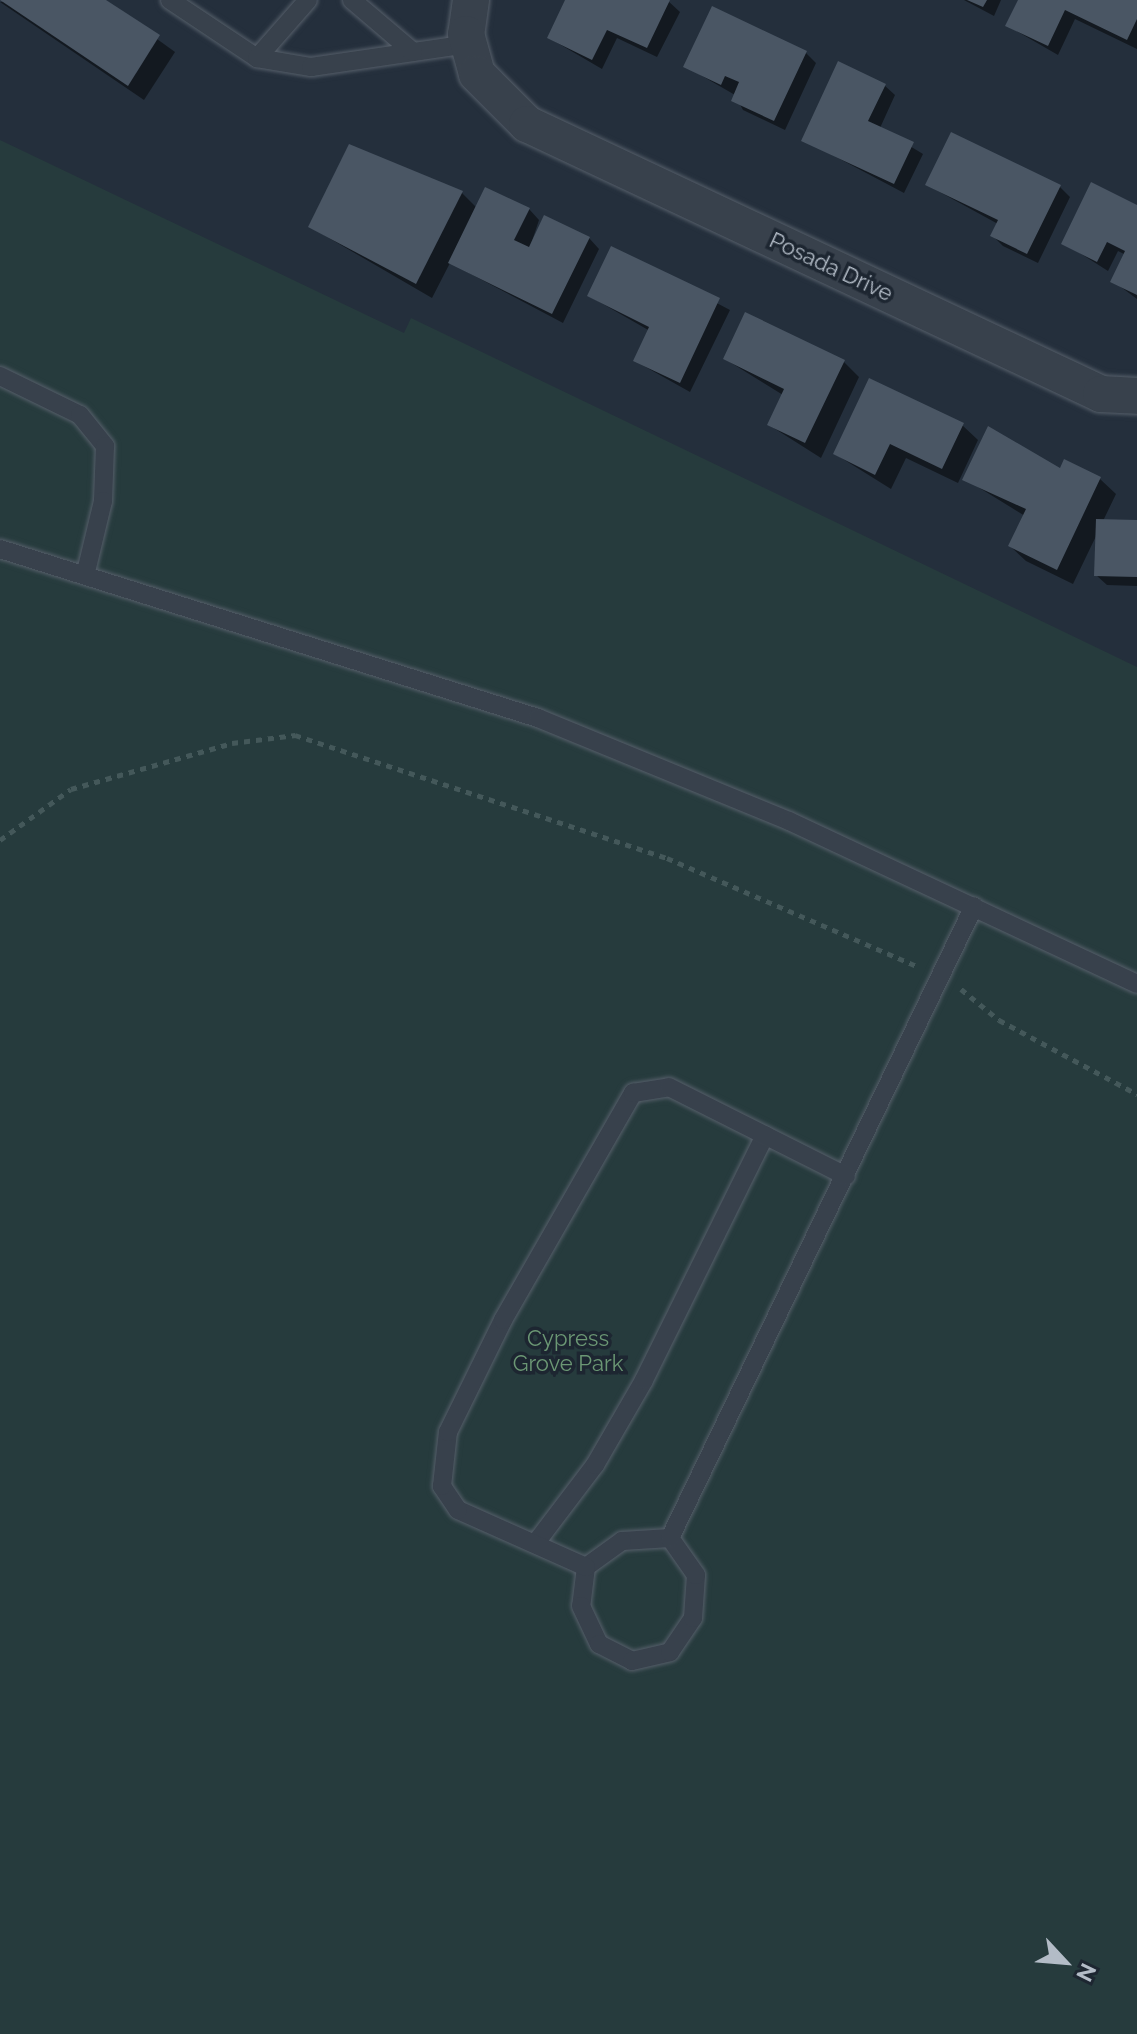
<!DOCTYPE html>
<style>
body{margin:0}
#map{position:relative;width:1137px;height:2034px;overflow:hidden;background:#242f3c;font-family:Raleway,sans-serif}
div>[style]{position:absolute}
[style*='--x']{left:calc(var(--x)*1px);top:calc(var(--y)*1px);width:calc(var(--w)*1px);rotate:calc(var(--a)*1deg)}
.green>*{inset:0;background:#263b3d}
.shadow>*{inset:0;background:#0007}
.building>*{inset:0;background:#4a5664}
.path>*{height:5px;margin-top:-2.5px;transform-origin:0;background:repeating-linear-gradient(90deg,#44585a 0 6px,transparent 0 12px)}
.roads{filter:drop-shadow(0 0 2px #565f6a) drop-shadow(0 0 2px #565f6a)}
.service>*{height:18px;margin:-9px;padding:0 9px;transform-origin:9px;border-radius:9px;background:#38414c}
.minor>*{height:36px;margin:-18px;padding:0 18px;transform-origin:18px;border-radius:18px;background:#38414c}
span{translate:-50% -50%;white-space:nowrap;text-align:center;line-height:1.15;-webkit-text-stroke:7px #1d2631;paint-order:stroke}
.street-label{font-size:22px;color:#b3bcc7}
.park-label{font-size:22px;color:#6b9774}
.north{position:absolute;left:1025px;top:1922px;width:80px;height:80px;-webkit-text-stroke:6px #1d2631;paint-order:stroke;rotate:116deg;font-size:22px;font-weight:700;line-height:32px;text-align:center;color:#b3bcc7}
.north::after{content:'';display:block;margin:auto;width:28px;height:36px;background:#b3bcc7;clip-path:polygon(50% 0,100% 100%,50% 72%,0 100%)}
</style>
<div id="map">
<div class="green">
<div style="clip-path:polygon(0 140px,404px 333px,411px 318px,1137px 667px,1137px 2034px,0 2034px)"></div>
</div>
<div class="shadow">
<div style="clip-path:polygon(103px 0,175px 52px,144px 100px,0 2px)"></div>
<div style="clip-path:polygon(568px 0,667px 0,680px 12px,657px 57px,617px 38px,602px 69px,549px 38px)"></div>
<div style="clip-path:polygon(964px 0,1001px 0,994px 16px)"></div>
<div style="clip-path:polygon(1020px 0,1137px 0,1137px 49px,1075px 19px,1058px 55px,1008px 26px)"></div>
<div style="clip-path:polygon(806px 53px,816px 63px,785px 130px,743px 110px,735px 95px,685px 66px)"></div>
<div style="clip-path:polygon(884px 85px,895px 95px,880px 128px,923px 154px,904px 193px,804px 140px)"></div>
<div style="clip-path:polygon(927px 185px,1059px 186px,1070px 197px,1038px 263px,1003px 246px,993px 236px,998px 224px)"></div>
<div style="clip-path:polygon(462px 193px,477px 208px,529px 209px,539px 220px,529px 250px,589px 238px,599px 249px,563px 323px,450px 263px,432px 298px,310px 227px)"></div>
<div style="clip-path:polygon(1137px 207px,1137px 299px,1113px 281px,1126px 255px,1118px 251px,1108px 271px,1064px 243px)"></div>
<div style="clip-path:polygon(612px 248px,730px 310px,690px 392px,635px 361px,650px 331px,589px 296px)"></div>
<div style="clip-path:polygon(725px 359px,844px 362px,859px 377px,821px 458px,769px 425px,783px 395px)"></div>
<div style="clip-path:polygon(962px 425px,978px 440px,958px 483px,906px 458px,891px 489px,835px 454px)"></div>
<div style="clip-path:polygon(1061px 470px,1100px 479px,1116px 494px,1103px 521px,1137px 522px,1137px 586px,1107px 585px,1096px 575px,1098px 532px,1073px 584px,1026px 561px,1010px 546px,1025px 516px,965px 479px)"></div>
</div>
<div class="building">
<div style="clip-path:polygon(0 0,106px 0,160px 35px,128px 86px)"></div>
<div style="clip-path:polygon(565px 0,670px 0,647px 48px,607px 30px,592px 60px,547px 38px)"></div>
<div style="clip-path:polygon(967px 0,987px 0,983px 7px)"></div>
<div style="clip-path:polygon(1018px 0,1137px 0,1137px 19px,1127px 40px,1065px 10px,1048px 46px,1005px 26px)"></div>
<div style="clip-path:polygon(712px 6px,807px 51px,774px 121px,731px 101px,739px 82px,725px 76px,721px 85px,683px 67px)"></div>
<div style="clip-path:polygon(838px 61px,886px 84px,868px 121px,914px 142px,894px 184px,801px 141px)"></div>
<div style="clip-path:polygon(951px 132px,1061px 185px,1027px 254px,990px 236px,998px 220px,925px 185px)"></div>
<div style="clip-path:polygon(349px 144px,463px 191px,416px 284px,308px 227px)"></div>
<div style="clip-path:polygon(1091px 182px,1137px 205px,1137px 295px,1110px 282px,1125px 251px,1107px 242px,1097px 262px,1061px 244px)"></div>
<div style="clip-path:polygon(485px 187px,530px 208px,514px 240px,529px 247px,544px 215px,590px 237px,552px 314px,448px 263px)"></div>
<div style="clip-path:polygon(611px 246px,720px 298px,680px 383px,633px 361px,649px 327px,587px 296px)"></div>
<div style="clip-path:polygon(745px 312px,845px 360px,805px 443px,767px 425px,784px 389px,723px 359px)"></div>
<div style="clip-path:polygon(869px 378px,964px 423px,942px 469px,890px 444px,875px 475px,833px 454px)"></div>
<div style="clip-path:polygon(988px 426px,1060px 468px,1064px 459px,1101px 477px,1057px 570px,1008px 546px,1026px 509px,962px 480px)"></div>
<div style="clip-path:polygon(1096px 519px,1137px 520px,1137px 577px,1094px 576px)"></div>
</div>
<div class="path">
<div style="--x:0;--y:840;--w:87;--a:-35.7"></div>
<div style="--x:71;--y:789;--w:167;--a:-15.9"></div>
<div style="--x:232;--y:743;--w:64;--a:-7.2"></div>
<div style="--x:295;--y:735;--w:392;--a:18.3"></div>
<div style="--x:667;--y:858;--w:272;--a:23.4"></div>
<div style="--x:961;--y:989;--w:49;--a:39.2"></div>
<div style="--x:999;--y:1020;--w:157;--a:28.2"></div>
</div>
<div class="roads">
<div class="service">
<div style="--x:170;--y:0;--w:105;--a:33.7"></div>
<div style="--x:257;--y:58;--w:55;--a:9.5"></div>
<div style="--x:311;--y:67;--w:160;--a:-8.3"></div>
<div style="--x:352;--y:0;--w:80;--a:40.4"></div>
<div style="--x:257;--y:58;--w:77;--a:-48.7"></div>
<div style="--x:0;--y:376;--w:89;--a:26"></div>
<div style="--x:80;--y:415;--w:40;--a:51"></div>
<div style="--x:105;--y:446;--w:55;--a:92.1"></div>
<div style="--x:103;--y:501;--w:73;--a:103.5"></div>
<div style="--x:0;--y:549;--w:564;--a:17.44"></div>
<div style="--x:538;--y:718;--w:271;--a:22.3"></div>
<div style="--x:789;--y:821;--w:384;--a:25.1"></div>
<div style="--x:670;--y:1538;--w:48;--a:176.4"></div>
<div style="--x:622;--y:1541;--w:44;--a:144.2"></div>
<div style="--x:586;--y:1567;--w:39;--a:97"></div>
<div style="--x:581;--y:1606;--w:42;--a:64.7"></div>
<div style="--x:599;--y:1644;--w:37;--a:27"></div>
<div style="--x:632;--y:1661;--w:39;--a:-13"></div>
<div style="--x:670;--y:1652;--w:41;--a:-55.9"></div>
<div style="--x:693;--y:1618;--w:43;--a:-86"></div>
<div style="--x:696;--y:1575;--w:45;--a:-125.1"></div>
<div style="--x:670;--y:1538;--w:701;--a:-64.31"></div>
<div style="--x:538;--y:1540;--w:94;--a:-52.8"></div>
<div style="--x:595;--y:1465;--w:98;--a:-60"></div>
<div style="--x:644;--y:1380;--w:273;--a:-63.7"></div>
<div style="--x:586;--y:1567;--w:140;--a:-156"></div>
<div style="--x:458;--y:1510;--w:29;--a:-124"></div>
<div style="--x:442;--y:1486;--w:54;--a:-83.7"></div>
<div style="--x:448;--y:1432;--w:125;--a:-63.8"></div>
<div style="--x:503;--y:1320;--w:262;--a:-60.2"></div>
<div style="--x:633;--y:1093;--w:36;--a:-9"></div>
<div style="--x:669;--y:1087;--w:198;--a:26.7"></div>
</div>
<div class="minor">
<div style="--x:471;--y:0;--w:34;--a:98"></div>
<div style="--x:466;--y:34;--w:41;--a:74.6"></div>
<div style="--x:477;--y:74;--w:71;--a:45"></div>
<div style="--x:527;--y:124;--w:634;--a:25.19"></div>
<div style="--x:1101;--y:394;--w:36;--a:3"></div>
</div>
</div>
<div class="street-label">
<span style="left:831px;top:267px;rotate:25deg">Posada Drive</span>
</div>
<div class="park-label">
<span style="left:568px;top:1351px">Cypress<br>Grove Park</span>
</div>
<div class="north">N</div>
</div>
